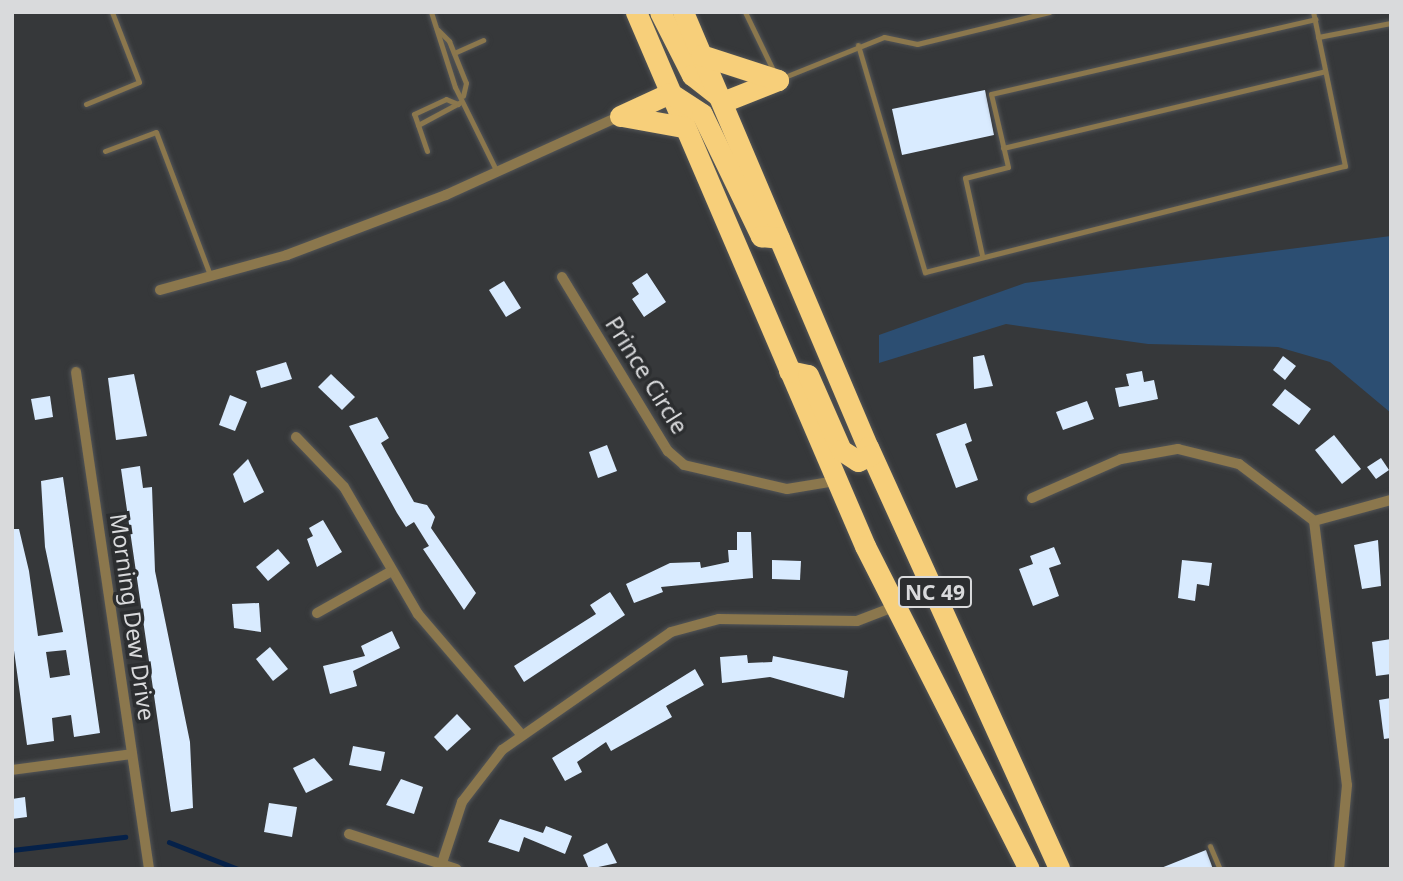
<!DOCTYPE html>
<style>
body{margin:0}
#map{position:relative;width:1403px;height:881px;overflow:hidden;background:#36383a;font-family:"Noto Sans",sans-serif}
div>[style]{position:absolute}
[style*='--x']{left:calc(var(--x)*1px);top:calc(var(--y)*1px);width:calc(var(--w)*1px);rotate:calc(var(--a)*1deg)}
.green>*{inset:0;background:#2c4e72}
.stream>*{height:4.5px;margin:-2.25px;padding:0 2.25px;transform-origin:2.25px;border-radius:2.25px;background:#052149}
.building>*{inset:0;background:#d9ebff}
.roads{filter:drop-shadow(0 0 2px #535557) drop-shadow(0 0 2px #535557)}
.lane>*{height:5px;margin:-2.5px;padding:0 2.5px;transform-origin:2.5px;border-radius:2.5px;background:#8b774d}
.street>*{height:10px;margin:-5px;padding:0 5px;transform-origin:5px;border-radius:5px;background:#8b774d}
.highway>*{height:21px;margin:-10.5px;padding:0 10.5px;transform-origin:10.5px;border-radius:10.5px;background:#f7cf7a}
span{translate:-50% -50%;white-space:nowrap;text-align:center;line-height:1.15;-webkit-text-stroke:7px #2c2e30;paint-order:stroke}
.shield-label span{padding:2px 5px;background:#2c2e30;border:2px solid;border-radius:5px;-webkit-text-stroke-width:0}
.shield-label{font-size:21px;color:#d9dadc;font-weight:700}
.street-label{font-size:23px;color:#d9dadc}
.frame{position:absolute;inset:0;border:14px solid #d9dadc;pointer-events:none}
</style>
<div id="map">
<div class="green">
<div style="clip-path:polygon(1391px 236px,1391px 413px,1330px 362px,1278px 347px,1148px 344px,1006px 324px,879px 363px,879px 335px,1025px 283px)"></div>
</div>
<div class="stream">
<div style="--x:169;--y:842;--w:74;--a:21.4"></div>
<div style="--x:12;--y:850;--w:114;--a:-6.6"></div>
</div>
<div class="building">
<div style="clip-path:polygon(985px 90px,994px 135px,902px 155px,892px 109px)"></div>
<div style="clip-path:polygon(647px 273px,666px 302px,644px 317px,632px 299px,639px 294px,632px 283px)"></div>
<div style="clip-path:polygon(504px 281px,521px 308px,506px 317px,489px 290px)"></div>
<div style="clip-path:polygon(984px 355px,993px 386px,974px 389px,973px 357px)"></div>
<div style="clip-path:polygon(1283px 356px,1296px 366px,1285px 380px,1273px 370px)"></div>
<div style="clip-path:polygon(286px 362px,292px 379px,261px 388px,256px 371px)"></div>
<div style="clip-path:polygon(1142px 371px,1144px 382px,1154px 380px,1158px 399px,1119px 407px,1115px 388px,1129px 386px,1126px 374px)"></div>
<div style="clip-path:polygon(134px 374px,147px 436px,116px 440px,108px 378px)"></div>
<div style="clip-path:polygon(331px 374px,355px 397px,342px 410px,318px 387px)"></div>
<div style="clip-path:polygon(1285px 389px,1311px 409px,1299px 425px,1272px 405px)"></div>
<div style="clip-path:polygon(230px 395px,247px 402px,235px 431px,219px 425px)"></div>
<div style="clip-path:polygon(50px 396px,53px 417px,35px 420px,31px 399px)"></div>
<div style="clip-path:polygon(1087px 401px,1094px 419px,1063px 430px,1056px 412px)"></div>
<div style="clip-path:polygon(377px 417px,389px 438px,381px 443px,414px 502px,427px 505px,435px 517px,431px 528px,476px 593px,464px 610px,423px 549px,429px 546px,414px 522px,406px 527px,397px 513px,349px 426px)"></div>
<div style="clip-path:polygon(966px 423px,972px 441px,965px 444px,978px 480px,956px 488px,936px 434px)"></div>
<div style="clip-path:polygon(1334px 435px,1361px 469px,1342px 484px,1315px 450px)"></div>
<div style="clip-path:polygon(607px 445px,617px 471px,598px 478px,589px 452px)"></div>
<div style="clip-path:polygon(1381px 458px,1389px 470px,1376px 479px,1367px 467px)"></div>
<div style="clip-path:polygon(248px 459px,264px 492px,244px 503px,233px 474px)"></div>
<div style="clip-path:polygon(140px 466px,143px 488px,152px 487px,155px 571px,190px 742px,193px 808px,171px 812px,121px 469px)"></div>
<div style="clip-path:polygon(evenodd,63px 477px,100px 733px,74px 737px,71px 715px,52px 718px,54px 741px,27px 745px,12px 636px,12px 529px,19px 529px,29px 571px,38px 636px,63px 632px,45px 547px,41px 481px,63px 477px,66px 650px,70px 675px,50px 678px,46px 652px,66px 650px)"></div>
<div style="clip-path:polygon(323px 520px,342px 552px,317px 567px,307px 539px,313px 536px,309px 528px)"></div>
<div style="clip-path:polygon(737px 532px,751px 532px,753px 578px,661px 587px,663px 592px,634px 603px,626px 584px,670px 563px,700px 562px,701px 568px,729px 562px,728px 550px,737px 550px)"></div>
<div style="clip-path:polygon(1378px 540px,1381px 586px,1362px 589px,1354px 545px)"></div>
<div style="clip-path:polygon(1054px 547px,1061px 564px,1049px 568px,1059px 596px,1033px 606px,1019px 569px,1033px 564px,1030px 556px)"></div>
<div style="clip-path:polygon(278px 549px,290px 563px,268px 581px,256px 567px)"></div>
<div style="clip-path:polygon(772px 560px,801px 561px,800px 580px,772px 579px)"></div>
<div style="clip-path:polygon(1182px 560px,1212px 563px,1209px 586px,1197px 584px,1195px 601px,1178px 598px)"></div>
<div style="clip-path:polygon(610px 592px,625px 615px,524px 682px,514px 666px,596px 614px,590px 605px)"></div>
<div style="clip-path:polygon(259px 603px,261px 632px,234px 628px,232px 604px)"></div>
<div style="clip-path:polygon(392px 631px,400px 648px,353px 671px,357px 686px,330px 694px,323px 666px,365px 656px,361px 646px)"></div>
<div style="clip-path:polygon(1391px 639px,1391px 674px,1376px 676px,1372px 642px)"></div>
<div style="clip-path:polygon(270px 647px,288px 669px,273px 681px,256px 659px)"></div>
<div style="clip-path:polygon(747px 655px,748px 663px,772px 662px,773px 656px,848px 671px,844px 698px,770px 677px,722px 683px,720px 657px)"></div>
<div style="clip-path:polygon(695px 669px,704px 685px,666px 706px,672px 717px,611px 751px,606px 742px,577px 762px,582px 772px,565px 781px,552px 758px)"></div>
<div style="clip-path:polygon(1391px 698px,1391px 738px,1384px 739px,1379px 700px)"></div>
<div style="clip-path:polygon(457px 714px,471px 729px,447px 751px,434px 737px)"></div>
<div style="clip-path:polygon(353px 746px,385px 752px,381px 771px,349px 765px)"></div>
<div style="clip-path:polygon(314px 758px,333px 780px,306px 793px,293px 768px)"></div>
<div style="clip-path:polygon(401px 779px,423px 787px,414px 814px,386px 805px)"></div>
<div style="clip-path:polygon(25px 797px,27px 817px,12px 819px,12px 799px)"></div>
<div style="clip-path:polygon(269px 803px,297px 807px,292px 837px,264px 832px)"></div>
<div style="clip-path:polygon(500px 819px,543px 833px,546px 826px,572px 836px,565px 854px,524px 837px,519px 852px,488px 842px)"></div>
<div style="clip-path:polygon(607px 843px,617px 863px,589px 869px,583px 855px)"></div>
<div style="clip-path:polygon(1206px 850px,1213px 869px,1161px 869px,1161px 868px)"></div>
</div>
<div class="roads">
<div class="lane">
<div style="--x:431;--y:12;--w:79;--a:72.3"></div>
<div style="--x:455;--y:87;--w:95;--a:63.7"></div>
<div style="--x:745;--y:12;--w:67;--a:64.2"></div>
<div style="--x:438;--y:30;--w:16;--a:45"></div>
<div style="--x:449;--y:41;--w:45;--a:68"></div>
<div style="--x:466;--y:83;--w:13;--a:103"></div>
<div style="--x:1318;--y:37;--w:74;--a:-10.9"></div>
<div style="--x:858;--y:45;--w:237;--a:73.6"></div>
<div style="--x:925;--y:272;--w:433;--a:-14.2"></div>
<div style="--x:1345;--y:166;--w:157;--a:-101.7"></div>
<div style="--x:454;--y:53;--w:32;--a:-24"></div>
<div style="--x:782;--y:78;--w:110;--a:-21.9"></div>
<div style="--x:884;--y:37;--w:34;--a:12"></div>
<div style="--x:917;--y:44;--w:136;--a:-13.6"></div>
<div style="--x:86;--y:104;--w:57;--a:-22.5"></div>
<div style="--x:139;--y:82;--w:75;--a:-111.1"></div>
<div style="--x:418;--y:125;--w:47;--a:-28.2"></div>
<div style="--x:1003;--y:148;--w:331;--a:-13.4"></div>
<div style="--x:105;--y:151;--w:54;--a:-20.4"></div>
<div style="--x:156;--y:132;--w:153;--a:69.3"></div>
<div style="--x:427;--y:151;--w:39;--a:-109"></div>
<div style="--x:414;--y:114;--w:35;--a:-25"></div>
<div style="--x:446;--y:99;--w:13;--a:23"></div>
<div style="--x:982;--y:255;--w:79;--a:-102.4"></div>
<div style="--x:965;--y:178;--w:44;--a:-14.3"></div>
<div style="--x:1008;--y:167;--w:75;--a:-103.1"></div>
<div style="--x:991;--y:94;--w:333;--a:-13"></div>
<div style="--x:1210;--y:846;--w:25;--a:67"></div>
</div>
<div class="street">
<div style="--x:562;--y:277;--w:204;--a:58.7"></div>
<div style="--x:668;--y:451;--w:21;--a:41"></div>
<div style="--x:684;--y:465;--w:106;--a:13.1"></div>
<div style="--x:787;--y:489;--w:50;--a:-9.3"></div>
<div style="--x:160;--y:290;--w:132;--a:-15.4"></div>
<div style="--x:287;--y:255;--w:170;--a:-20.7"></div>
<div style="--x:446;--y:195;--w:191;--a:-24.4"></div>
<div style="--x:76;--y:372;--w:502;--a:81.64"></div>
<div style="--x:296;--y:437;--w:69;--a:46.2"></div>
<div style="--x:344;--y:487;--w:147;--a:59.8"></div>
<div style="--x:418;--y:614;--w:158;--a:49.4"></div>
<div style="--x:1032;--y:498;--w:97;--a:-23.7"></div>
<div style="--x:1121;--y:459;--w:58;--a:-10"></div>
<div style="--x:1178;--y:449;--w:63;--a:13.8"></div>
<div style="--x:1239;--y:464;--w:94;--a:37.2"></div>
<div style="--x:1314;--y:521;--w:80;--a:-15.3"></div>
<div style="--x:1314;--y:521;--w:266;--a:82.9"></div>
<div style="--x:1347;--y:785;--w:84;--a:95.4"></div>
<div style="--x:317;--y:613;--w:84;--a:-29.3"></div>
<div style="--x:12;--y:770;--w:121;--a:-7.6"></div>
<div style="--x:349;--y:834;--w:113;--a:18.1"></div>
<div style="--x:440;--y:869;--w:71;--a:-71.8"></div>
<div style="--x:462;--y:802;--w:66;--a:-52.4"></div>
<div style="--x:502;--y:750;--w:206;--a:-34.9"></div>
<div style="--x:671;--y:632;--w:50;--a:-15.2"></div>
<div style="--x:719;--y:619;--w:138;--a:0.8"></div>
<div style="--x:857;--y:621;--w:40;--a:-21"></div>
</div>
<div class="highway">
<div style="--x:636;--y:12;--w:581;--a:66.79"></div>
<div style="--x:865;--y:546;--w:362;--a:63.1"></div>
<div style="--x:660;--y:12;--w:71;--a:63.1"></div>
<div style="--x:692;--y:75;--w:42;--a:38.2"></div>
<div style="--x:725;--y:101;--w:57;--a:-21.6"></div>
<div style="--x:683;--y:12;--w:473;--a:67"></div>
<div style="--x:868;--y:447;--w:463;--a:65.6"></div>
<div style="--x:701;--y:55;--w:81;--a:18"></div>
<div style="--x:620;--y:116;--w:55;--a:-24.7"></div>
<div style="--x:670;--y:93;--w:38;--a:33"></div>
<div style="--x:702;--y:114;--w:136;--a:64.2"></div>
<div style="--x:761;--y:236;--w:18;--a:6"></div>
<div style="--x:622;--y:116;--w:63;--a:10.1"></div>
<div style="--x:789;--y:371;--w:19;--a:12"></div>
<div style="--x:808;--y:375;--w:82;--a:66.3"></div>
<div style="--x:841;--y:450;--w:20;--a:33"></div>
<div style="--x:858;--y:461;--w:14;--a:-25"></div>
</div>
</div>
<div class="shield-label">
<span style="left:935px;top:592px">NC 49</span>
</div>
<div class="street-label">
<span style="left:647px;top:375px;rotate:58deg">Prince Circle</span>
<span style="left:133px;top:617px;rotate:82deg">Morning Dew Drive</span>
</div>
<div class="frame"></div>
</div>
